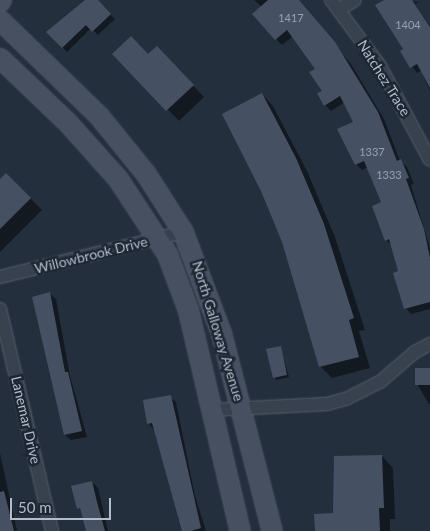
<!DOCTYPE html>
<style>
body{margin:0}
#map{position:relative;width:430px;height:531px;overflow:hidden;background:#242f3e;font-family:Lato,sans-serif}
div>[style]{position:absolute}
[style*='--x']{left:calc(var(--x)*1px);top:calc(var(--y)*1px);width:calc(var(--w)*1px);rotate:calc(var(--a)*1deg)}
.shadow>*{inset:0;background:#0007}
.building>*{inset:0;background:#455162}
.roads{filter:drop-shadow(0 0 1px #565f6c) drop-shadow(0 0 1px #565f6c)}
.street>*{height:12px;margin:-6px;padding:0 6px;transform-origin:6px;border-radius:6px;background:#38414e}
.secondary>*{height:19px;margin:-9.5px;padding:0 9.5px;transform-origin:9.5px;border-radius:9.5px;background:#465061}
span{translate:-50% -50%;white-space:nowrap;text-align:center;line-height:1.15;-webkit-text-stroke:5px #1d2633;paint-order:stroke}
.number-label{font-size:11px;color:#98a1af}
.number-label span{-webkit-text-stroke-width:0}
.street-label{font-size:14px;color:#b4bcc9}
.scale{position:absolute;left:10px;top:498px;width:101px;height:22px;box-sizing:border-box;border:2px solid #b4bcc9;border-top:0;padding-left:6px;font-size:15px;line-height:18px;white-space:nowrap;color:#b4bcc9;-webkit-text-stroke:4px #1d2633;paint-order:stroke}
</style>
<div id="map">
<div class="shadow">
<div style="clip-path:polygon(86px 0,96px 0,115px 19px,98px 35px,91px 28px,67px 52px,48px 32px)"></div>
<div style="clip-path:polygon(254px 0,295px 0,351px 64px,384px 119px,400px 161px,407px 167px,414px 184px,411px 185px,430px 248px,430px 309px,411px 314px,406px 308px,393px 246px,386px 240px,382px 203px,368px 167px,362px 170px,356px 164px,355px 123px,345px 102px,331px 111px,325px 105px,317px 69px,293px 36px,282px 45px,276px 39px,262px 7px)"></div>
<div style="clip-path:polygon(386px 0,420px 2px,415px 4px,430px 26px,430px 90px,421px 71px,417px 73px,401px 51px,405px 49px)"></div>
<div style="clip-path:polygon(114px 54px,168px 59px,204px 97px,179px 121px)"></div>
<div style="clip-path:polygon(262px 94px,273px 106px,307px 171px,335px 237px,365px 330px,359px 331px,370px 368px,332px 378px,321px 367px,283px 242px)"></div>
<div style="clip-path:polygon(6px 174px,42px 210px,0 252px,0 180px)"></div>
<div style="clip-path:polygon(50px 294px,56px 299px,70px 376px,87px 437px,71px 440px,65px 435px)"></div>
<div style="clip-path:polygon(280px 347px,289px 377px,277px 380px,274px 377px)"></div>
<div style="clip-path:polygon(430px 370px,430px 404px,429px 404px,417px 384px)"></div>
<div style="clip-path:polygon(170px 397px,176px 402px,195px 496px,206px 531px,184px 531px,154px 430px,149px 424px)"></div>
<div style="clip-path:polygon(0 453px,17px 531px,0 531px)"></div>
<div style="clip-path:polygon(382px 456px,393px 468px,395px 519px,390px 519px,390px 531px,316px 531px,334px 515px)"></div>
<div style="clip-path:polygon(92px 482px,98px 488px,108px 531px,87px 531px,73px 487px)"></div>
</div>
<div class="building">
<div style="clip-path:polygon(85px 0,98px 0,111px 14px,92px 32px,86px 25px,62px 48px,46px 32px)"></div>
<div style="clip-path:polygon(268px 0,299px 0,335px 42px,378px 112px,397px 161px,401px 159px,409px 178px,406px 179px,424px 229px,430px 258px,430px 302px,404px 309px,393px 273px,398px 271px,389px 239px,385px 241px,372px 206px,381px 202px,364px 161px,355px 165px,337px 129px,353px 122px,340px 96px,324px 106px,317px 93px,322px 91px,309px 72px,315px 69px,287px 30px,275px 40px,252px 14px)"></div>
<div style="clip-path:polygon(384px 0,412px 0,430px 27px,430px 88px,417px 64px,410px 68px,400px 51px,403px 49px,375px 5px)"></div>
<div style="clip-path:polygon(131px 36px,148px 54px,157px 46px,194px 85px,166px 111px,112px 54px)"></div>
<div style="clip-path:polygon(262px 93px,296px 158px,324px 224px,354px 318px,349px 320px,359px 357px,319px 367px,282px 242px,261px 191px,222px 114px)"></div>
<div style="clip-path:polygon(6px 173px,31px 198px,0 229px,0 179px)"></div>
<div style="clip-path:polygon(50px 292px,65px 372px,68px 372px,82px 431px,64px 435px,32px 297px)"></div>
<div style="clip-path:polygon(281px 346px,287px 375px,273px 378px,266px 349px)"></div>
<div style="clip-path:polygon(415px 368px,430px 368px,430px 385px,415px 385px)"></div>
<div style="clip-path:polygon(171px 395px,201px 528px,191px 531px,182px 531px,152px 423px,147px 424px,143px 400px)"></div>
<div style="clip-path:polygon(382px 455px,384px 508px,379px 508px,380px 531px,315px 531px,314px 514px,333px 513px,334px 456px)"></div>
<div style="clip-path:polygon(92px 481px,97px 502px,105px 531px,86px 531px,80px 508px,77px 509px,71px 486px)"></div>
<div style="clip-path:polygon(4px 491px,14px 531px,0 531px,0 492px)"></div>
</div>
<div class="roads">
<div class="street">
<div style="--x:331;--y:0;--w:82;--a:53.4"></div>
<div style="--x:380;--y:66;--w:106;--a:62"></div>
<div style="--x:340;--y:9;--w:17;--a:-31"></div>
<div style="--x:0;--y:277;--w:188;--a:-13.8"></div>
<div style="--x:0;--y:309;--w:228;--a:76.8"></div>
<div style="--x:212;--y:410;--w:115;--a:-3"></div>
<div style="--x:327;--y:404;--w:20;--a:-15"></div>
<div style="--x:346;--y:399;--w:38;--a:-27"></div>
<div style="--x:380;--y:382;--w:46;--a:-40.6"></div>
<div style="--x:415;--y:352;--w:17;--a:-28"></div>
</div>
<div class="secondary">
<div style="--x:0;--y:1;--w:1;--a:-45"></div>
<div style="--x:0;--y:20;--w:138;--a:44.1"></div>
<div style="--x:99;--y:116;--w:75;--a:51"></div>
<div style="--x:146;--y:174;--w:69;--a:57.5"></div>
<div style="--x:183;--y:232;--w:108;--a:69.4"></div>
<div style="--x:221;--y:333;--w:204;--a:75.6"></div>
<div style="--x:0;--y:58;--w:94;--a:43.7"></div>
<div style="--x:68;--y:123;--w:75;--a:48.2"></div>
<div style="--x:118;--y:179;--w:90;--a:56.8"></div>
<div style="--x:167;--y:254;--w:60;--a:69.4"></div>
<div style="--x:188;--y:310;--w:227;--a:76.8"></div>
</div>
</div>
<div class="number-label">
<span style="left:291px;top:18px">1417</span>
<span style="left:408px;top:25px">1404</span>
<span style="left:372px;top:152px">1337</span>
<span style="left:389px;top:175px">1333</span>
</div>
<div class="street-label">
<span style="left:384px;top:78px;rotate:58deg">Natchez Trace</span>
<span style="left:91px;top:255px;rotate:-14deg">Willowbrook Drive</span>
<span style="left:218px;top:331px;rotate:73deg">North Galloway Avenue</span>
<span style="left:26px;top:420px;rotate:77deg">Lanemar Drive</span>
</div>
<div class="scale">50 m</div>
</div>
